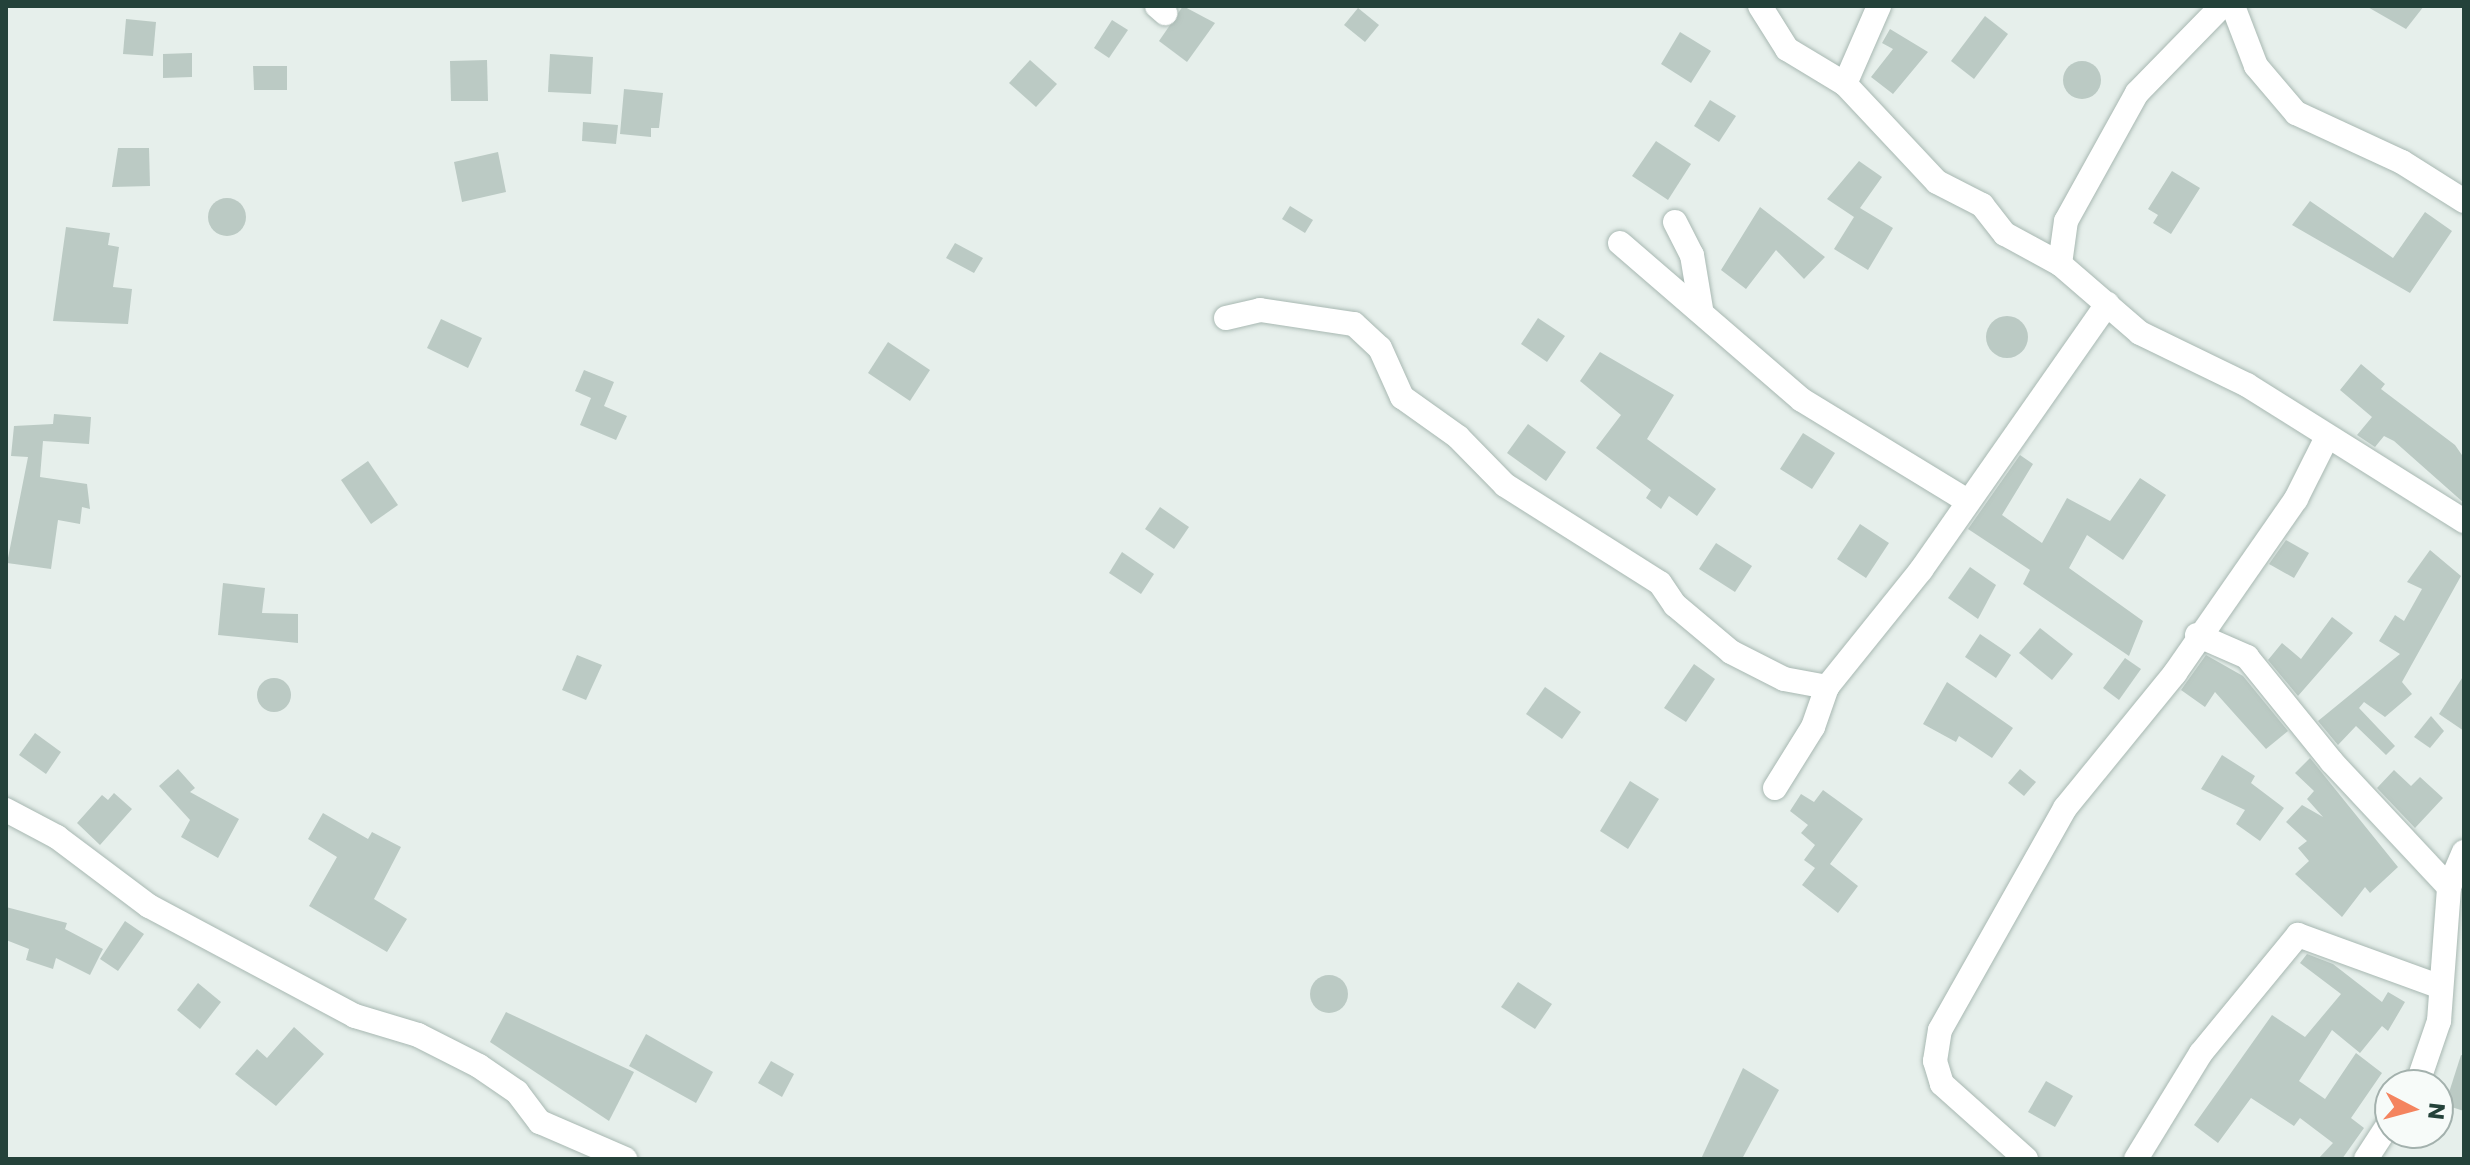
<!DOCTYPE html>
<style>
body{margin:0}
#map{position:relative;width:2470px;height:1165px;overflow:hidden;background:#e6efeb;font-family:Poppins,sans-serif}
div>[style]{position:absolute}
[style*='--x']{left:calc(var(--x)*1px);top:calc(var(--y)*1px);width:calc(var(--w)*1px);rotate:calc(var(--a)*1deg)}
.building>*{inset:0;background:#bbcac4}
.round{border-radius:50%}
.roads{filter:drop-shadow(0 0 2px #a8b8b2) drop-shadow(0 0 2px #a8b8b2)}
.street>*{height:24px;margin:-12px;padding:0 12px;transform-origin:12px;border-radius:12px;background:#fff}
.secondary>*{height:24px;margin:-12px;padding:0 12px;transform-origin:12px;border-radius:12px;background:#fff}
span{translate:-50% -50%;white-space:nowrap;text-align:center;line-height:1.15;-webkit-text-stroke:6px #f7fbf9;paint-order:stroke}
.frame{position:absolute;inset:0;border:8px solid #24423a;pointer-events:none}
.north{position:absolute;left:2374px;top:1069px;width:80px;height:80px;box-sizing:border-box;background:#f7fbf9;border:2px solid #a3b1ad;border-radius:50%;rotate:96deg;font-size:22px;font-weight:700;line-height:32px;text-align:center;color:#24423a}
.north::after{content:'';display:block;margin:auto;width:28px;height:36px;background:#f4845f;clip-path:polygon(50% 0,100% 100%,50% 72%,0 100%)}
</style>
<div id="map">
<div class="building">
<div style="clip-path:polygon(1183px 6px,1215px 23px,1187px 62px,1159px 41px)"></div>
<div style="clip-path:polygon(2366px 6px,2424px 6px,2406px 29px)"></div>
<div style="clip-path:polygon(1358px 8px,1379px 25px,1365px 42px,1344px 25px)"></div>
<div style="clip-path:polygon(1985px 16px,2008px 34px,1974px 79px,1951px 61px)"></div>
<div style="clip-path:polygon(126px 19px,156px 22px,153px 56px,123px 54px)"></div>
<div style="clip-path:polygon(1112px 20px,1128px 30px,1109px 58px,1094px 48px)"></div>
<div style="clip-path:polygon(1890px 29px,1928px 52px,1893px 94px,1871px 77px,1893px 49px,1882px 43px)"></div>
<div style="clip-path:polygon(1680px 32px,1711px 51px,1691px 83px,1661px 64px)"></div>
<div style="clip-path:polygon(192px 53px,192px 77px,163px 78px,163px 54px)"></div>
<div style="clip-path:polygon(550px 54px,593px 57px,591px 94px,548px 92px)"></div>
<div style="clip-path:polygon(487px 60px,488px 101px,451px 101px,450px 61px)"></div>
<div style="clip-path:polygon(1030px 60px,1057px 84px,1036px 107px,1009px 83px)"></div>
<div class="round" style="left:2063px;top:61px;width:38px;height:38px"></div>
<div style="clip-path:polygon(253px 66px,287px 66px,287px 90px,254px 90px)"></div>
<div style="clip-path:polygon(624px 89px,663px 93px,659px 128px,651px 128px,651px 137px,620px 134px)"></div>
<div style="clip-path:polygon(1710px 100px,1736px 116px,1719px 142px,1694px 126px)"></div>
<div style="clip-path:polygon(583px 122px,618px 125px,616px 144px,582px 141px)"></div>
<div style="clip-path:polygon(1656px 141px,1691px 164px,1668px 200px,1632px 176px)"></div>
<div style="clip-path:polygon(118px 148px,149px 148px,150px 186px,112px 187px)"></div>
<div style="clip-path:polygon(498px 152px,506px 192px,462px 202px,454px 162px)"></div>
<div style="clip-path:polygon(1859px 161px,1882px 177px,1860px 208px,1893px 228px,1868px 270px,1834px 249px,1854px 217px,1827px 199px)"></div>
<div style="clip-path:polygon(2172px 171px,2200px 188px,2171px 234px,2153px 223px,2158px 215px,2148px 209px)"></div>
<div class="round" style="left:208px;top:198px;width:38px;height:38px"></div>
<div style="clip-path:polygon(2310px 201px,2393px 258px,2425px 212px,2452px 231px,2410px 293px,2292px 225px)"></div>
<div style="clip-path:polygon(1290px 206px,1313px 220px,1305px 233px,1282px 219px)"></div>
<div style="clip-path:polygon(1760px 207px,1825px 257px,1804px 279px,1776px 250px,1746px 289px,1721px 270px)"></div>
<div style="clip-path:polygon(66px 227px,110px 233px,108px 245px,119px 247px,113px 287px,132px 289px,128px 324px,53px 321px)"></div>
<div style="clip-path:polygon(955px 243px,983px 258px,974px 273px,946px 258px)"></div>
<div class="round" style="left:1986px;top:316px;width:42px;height:42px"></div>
<div style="clip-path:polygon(1538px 318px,1565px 336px,1547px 362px,1521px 344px)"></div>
<div style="clip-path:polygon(441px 319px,482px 338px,468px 368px,427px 348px)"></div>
<div style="clip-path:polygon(888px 342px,930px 370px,910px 401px,868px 373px)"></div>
<div style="clip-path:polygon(1600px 352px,1674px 395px,1647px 439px,1716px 489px,1697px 516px,1669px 496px,1661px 509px,1646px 498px,1651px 490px,1596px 448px,1621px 415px,1580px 381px)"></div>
<div style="clip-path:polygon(2361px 364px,2385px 384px,2381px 389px,2455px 445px,2464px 458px,2464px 503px,2394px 441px,2384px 436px,2375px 447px,2357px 435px,2372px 417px,2340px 390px)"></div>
<div style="clip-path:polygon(584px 370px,614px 382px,604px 406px,627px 416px,616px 440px,580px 425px,591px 398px,575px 391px)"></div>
<div style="clip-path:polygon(54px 414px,91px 417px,89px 444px,43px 441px,40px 477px,87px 484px,90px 509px,82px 507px,80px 524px,58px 520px,51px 569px,7px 563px,28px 457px,11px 456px,14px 426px,53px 424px)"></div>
<div style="clip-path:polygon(1528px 424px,1566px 452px,1546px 481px,1507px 453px)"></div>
<div style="clip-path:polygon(1803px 433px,1835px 453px,1812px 489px,1780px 469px)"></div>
<div style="clip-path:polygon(2020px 455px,2033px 464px,2002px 515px,2042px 543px,2067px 498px,2110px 521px,2140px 478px,2166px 495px,2123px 560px,2087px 535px,2069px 568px,2143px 621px,2129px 656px,2023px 584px,2030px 570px,1968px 529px)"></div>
<div style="clip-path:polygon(368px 461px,398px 505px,371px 524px,341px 480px)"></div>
<div style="clip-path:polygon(1160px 507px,1189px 527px,1174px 549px,1145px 529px)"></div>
<div style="clip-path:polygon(1860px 524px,1889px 543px,1866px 578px,1837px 559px)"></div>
<div style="clip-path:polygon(2286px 540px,2309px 553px,2294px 578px,2269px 564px)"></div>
<div style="clip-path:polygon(1716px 543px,1752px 566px,1735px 592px,1699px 569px)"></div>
<div style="clip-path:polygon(2430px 550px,2461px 576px,2402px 682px,2412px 694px,2385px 717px,2364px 702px,2359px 708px,2395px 746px,2386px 755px,2356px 726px,2338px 745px,2318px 721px,2400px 654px,2379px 641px,2395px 615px,2404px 621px,2422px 589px,2407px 582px)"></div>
<div style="clip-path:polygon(1122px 552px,1154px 574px,1141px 594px,1109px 573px)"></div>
<div style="clip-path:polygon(1970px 567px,1996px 585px,1978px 619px,1948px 598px)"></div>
<div style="clip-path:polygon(223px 583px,265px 588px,262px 613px,298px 614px,298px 643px,218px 635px)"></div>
<div style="clip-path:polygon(2332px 617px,2353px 633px,2298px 696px,2268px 660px,2282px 643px,2301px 659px)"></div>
<div style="clip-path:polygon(2040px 628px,2073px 654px,2052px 680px,2019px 653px)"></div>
<div style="clip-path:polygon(1980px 634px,2011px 655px,1996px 678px,1965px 657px)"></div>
<div style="clip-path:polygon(577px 655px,602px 665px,586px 700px,562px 690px)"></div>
<div style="clip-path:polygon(2206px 655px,2243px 676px,2288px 731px,2266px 749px,2215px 692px,2205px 707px,2181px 690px)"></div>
<div style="clip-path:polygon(2125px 658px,2141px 669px,2119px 700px,2103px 688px)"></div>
<div style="clip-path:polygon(1694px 664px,1715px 679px,1686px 722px,1664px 708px)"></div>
<div style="clip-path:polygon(2464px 675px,2464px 731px,2439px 714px)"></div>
<div class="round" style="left:257px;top:678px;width:34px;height:34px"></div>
<div style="clip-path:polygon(1947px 682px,2013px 728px,1992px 758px,1959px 736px,1956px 742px,1923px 724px)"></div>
<div style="clip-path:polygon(1545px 687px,1581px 712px,1562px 739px,1526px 714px)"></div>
<div style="clip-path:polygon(2431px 716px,2444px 731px,2430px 748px,2414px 737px)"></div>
<div style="clip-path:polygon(35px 733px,61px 752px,46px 774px,19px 755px)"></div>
<div style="clip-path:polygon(2222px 755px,2255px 776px,2251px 783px,2284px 808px,2260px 841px,2236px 824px,2245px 810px,2201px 789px)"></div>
<div style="clip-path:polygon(2310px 758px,2398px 867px,2370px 893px,2365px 887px,2342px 917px,2295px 874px,2309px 861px,2298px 848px,2307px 841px,2286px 822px,2302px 805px,2323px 817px,2307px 799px,2314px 791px,2295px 773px)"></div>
<div style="clip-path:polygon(178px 769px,195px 788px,190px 792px,239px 819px,218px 858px,181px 837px,190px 820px,159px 786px)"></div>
<div style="clip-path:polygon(2020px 769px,2036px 782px,2024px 796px,2008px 783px)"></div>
<div style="clip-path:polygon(2394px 770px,2411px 786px,2420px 777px,2443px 798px,2415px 828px,2377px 788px)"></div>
<div style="clip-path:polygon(1630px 781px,1659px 799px,1628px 849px,1600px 831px)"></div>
<div style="clip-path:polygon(1823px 790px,1863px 819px,1830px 864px,1858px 886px,1838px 913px,1802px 885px,1815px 868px,1804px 860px,1815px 845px,1801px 833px,1808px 825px,1790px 811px,1801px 794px,1814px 802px)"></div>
<div style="clip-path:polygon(114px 793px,132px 809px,100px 845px,77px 823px,102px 795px,108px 800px)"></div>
<div style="clip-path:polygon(323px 813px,368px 839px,372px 832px,401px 847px,374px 899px,407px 919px,387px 952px,309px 906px,337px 857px,308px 839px)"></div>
<div style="clip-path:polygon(6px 907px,67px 923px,65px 929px,103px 949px,90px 975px,56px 958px,53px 969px,26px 960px,29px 949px,6px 940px)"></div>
<div style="clip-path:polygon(125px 921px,144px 934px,118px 971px,100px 959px)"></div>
<div style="clip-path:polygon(2307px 954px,2333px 964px,2382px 1002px,2388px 992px,2405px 1002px,2388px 1031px,2382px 1026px,2360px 1053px,2332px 1030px,2299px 1081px,2325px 1099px,2356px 1053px,2382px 1073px,2351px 1118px,2364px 1128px,2342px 1159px,2318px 1159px,2333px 1143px,2300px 1118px,2294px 1126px,2251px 1098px,2218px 1143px,2194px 1125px,2272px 1015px,2305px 1037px,2341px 994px,2300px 963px)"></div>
<div class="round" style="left:1310px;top:975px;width:38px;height:38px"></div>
<div style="clip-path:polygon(1518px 982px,1552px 1004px,1535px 1029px,1501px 1007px)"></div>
<div style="clip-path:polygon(198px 983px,221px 1002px,200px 1029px,177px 1010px)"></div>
<div style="clip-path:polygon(506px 1012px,634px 1072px,609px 1121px,490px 1042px)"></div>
<div style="clip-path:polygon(294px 1027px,324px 1054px,276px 1106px,235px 1074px,257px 1049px,267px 1058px)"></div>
<div style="clip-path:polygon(646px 1034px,713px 1072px,696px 1103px,629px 1066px)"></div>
<div style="clip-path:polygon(2461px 1055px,2464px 1056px,2464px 1111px,2445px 1105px)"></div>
<div style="clip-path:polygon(771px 1061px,794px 1074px,782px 1097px,758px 1083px)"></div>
<div style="clip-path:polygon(1743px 1068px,1779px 1090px,1742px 1159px,1701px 1159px)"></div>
<div style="clip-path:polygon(2046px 1081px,2073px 1096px,2055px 1127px,2028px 1112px)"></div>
</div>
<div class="roads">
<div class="street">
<div style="--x:1157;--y:6;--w:11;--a:41"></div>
<div style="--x:1760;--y:6;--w:51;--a:57.9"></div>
<div style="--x:1787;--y:49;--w:68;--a:31.1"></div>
<div style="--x:1845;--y:84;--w:134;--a:46.8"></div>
<div style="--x:1937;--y:182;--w:51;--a:27.1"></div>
<div style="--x:1982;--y:205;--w:37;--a:52"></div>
<div style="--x:2005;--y:234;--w:63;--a:28.6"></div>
<div style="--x:2060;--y:264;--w:106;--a:40.8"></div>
<div style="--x:2140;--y:333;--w:119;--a:25.9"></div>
<div style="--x:2247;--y:385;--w:256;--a:32.1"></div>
<div style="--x:2233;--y:6;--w:64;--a:69"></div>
<div style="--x:2256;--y:66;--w:62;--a:49.6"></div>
<div style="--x:2296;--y:113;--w:117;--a:24.8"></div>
<div style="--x:2402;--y:162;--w:73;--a:32.2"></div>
<div style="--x:1845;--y:84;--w:85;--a:-66.4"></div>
<div style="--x:1675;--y:222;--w:37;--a:63"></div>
<div style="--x:1692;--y:255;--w:55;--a:80.5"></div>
<div style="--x:1620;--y:243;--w:240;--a:40.8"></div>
<div style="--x:1802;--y:400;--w:192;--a:31.4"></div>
<div style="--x:2060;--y:264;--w:43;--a:-82.1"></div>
<div style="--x:2066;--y:221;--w:146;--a:-61"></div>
<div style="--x:2137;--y:93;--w:122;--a:-45.7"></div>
<div style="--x:1226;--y:318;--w:35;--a:-13"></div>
<div style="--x:1260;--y:310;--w:95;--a:8.5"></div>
<div style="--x:1354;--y:324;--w:35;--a:43"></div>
<div style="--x:1380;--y:348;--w:54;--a:65.8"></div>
<div style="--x:1402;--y:397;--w:69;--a:35.5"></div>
<div style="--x:1458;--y:437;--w:67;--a:45.6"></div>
<div style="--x:1505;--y:485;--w:183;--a:32.3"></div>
<div style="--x:1660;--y:583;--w:27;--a:56"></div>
<div style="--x:1675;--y:605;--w:73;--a:40"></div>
<div style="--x:1731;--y:652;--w:59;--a:27"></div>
<div style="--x:1784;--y:679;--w:44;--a:10.5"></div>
<div style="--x:2197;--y:635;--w:55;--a:23.7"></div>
<div style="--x:2247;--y:657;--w:135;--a:51"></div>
<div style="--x:2332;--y:762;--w:171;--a:46.9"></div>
<div style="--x:1775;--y:788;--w:72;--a:-58.1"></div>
<div style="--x:1813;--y:727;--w:42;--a:-70.7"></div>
<div style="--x:1827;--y:687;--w:150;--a:-51.2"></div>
<div style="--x:1921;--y:570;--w:325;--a:-55"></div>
<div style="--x:6;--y:810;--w:58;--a:27.9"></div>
<div style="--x:57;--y:837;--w:115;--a:36.9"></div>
<div style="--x:149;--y:906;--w:234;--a:28.1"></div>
<div style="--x:355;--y:1016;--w:66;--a:16.8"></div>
<div style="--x:418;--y:1035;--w:68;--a:26.9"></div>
<div style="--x:479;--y:1066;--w:46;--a:34.4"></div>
<div style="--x:517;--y:1092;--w:38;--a:53"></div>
<div style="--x:540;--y:1122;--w:93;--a:23.5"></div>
<div style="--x:2026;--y:1159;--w:113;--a:-138.2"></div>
<div style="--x:1942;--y:1084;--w:24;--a:-107"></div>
<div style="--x:1935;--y:1061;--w:31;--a:-81"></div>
<div style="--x:1940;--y:1030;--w:255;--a:-60.6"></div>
<div style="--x:2065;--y:808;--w:174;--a:-50.8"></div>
<div style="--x:2175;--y:673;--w:212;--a:-55.2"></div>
<div style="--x:2296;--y:499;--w:67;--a:-63.4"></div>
<div style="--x:2136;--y:1159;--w:124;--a:-58.5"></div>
<div style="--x:2201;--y:1053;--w:153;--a:-50.6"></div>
<div style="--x:2298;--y:935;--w:152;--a:20"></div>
</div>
<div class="secondary">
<div style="--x:2417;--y:1085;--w:68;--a:-71"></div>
<div style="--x:2439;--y:1021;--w:134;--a:-85.7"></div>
<div style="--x:2449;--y:887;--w:38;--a:-67"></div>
<div style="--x:2366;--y:1159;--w:44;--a:-57"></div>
</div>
</div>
<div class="frame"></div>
<div class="north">N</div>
</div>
